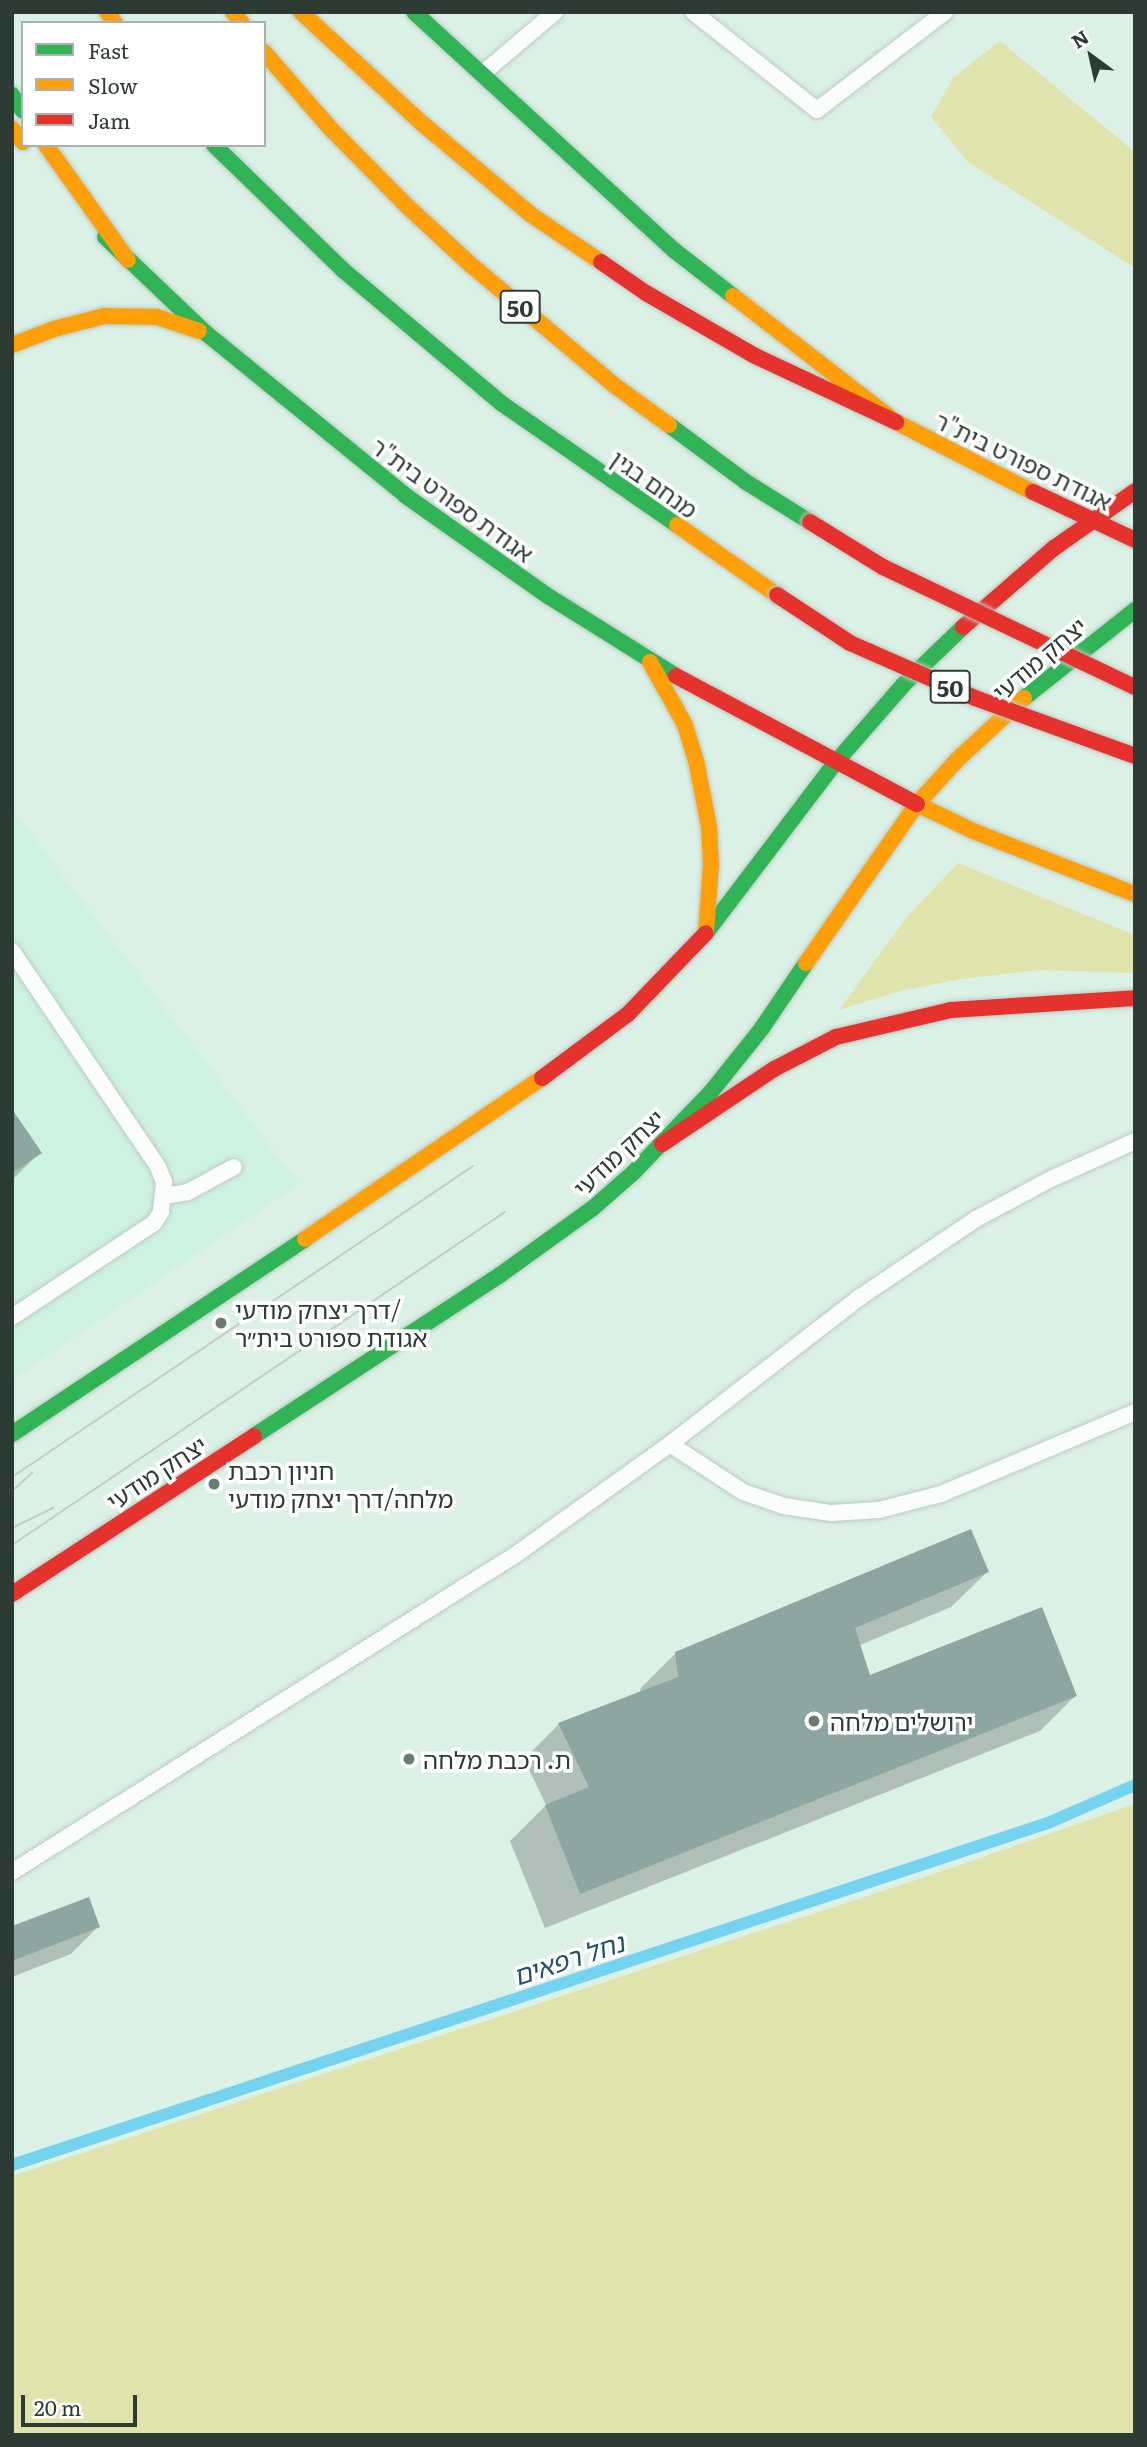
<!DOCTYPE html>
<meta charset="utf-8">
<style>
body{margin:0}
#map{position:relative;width:1147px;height:2447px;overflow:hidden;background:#dcf1e6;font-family:Literata,"Noto Sans Hebrew",serif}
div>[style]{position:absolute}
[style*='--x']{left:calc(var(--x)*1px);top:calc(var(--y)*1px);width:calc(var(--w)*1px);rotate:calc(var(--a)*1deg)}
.built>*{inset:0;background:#cef2e0}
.green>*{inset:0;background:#e0e3ac}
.shadow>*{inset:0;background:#0003}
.stream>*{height:12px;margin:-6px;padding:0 6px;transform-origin:6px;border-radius:6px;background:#74d4ef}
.building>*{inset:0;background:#8da6a1}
.roads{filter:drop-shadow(0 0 2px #bbcbc3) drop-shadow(0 0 2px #bbcbc3)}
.lane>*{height:16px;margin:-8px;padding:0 8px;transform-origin:8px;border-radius:8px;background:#fafdfb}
.fast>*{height:16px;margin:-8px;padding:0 8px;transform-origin:8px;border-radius:8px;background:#30b455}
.slow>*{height:16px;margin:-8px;padding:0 8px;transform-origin:8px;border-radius:8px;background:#ff9f0a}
.jam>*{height:16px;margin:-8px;padding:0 8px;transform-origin:8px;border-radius:8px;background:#e5322d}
.tram>*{height:2px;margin:-1px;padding:0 1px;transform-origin:1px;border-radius:1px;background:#c5cbc8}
.bridges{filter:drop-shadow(0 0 2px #bbcbc3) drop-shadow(0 0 2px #bbcbc3)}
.jam-bridge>*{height:16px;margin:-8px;padding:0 8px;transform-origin:8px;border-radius:8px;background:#e5322d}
.dots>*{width:19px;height:19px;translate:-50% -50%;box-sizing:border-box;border:4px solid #fff;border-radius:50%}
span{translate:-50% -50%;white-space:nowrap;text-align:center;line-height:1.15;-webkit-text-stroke:7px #fff;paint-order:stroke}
.shield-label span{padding:2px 5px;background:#fff;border:2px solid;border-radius:5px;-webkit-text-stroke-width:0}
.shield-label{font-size:23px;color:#2c3b34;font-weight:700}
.street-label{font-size:24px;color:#2c3b34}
.poi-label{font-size:24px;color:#2c3b34}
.left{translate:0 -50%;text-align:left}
.water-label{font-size:26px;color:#1e5264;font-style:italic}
.frame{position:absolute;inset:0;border:14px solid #2c3b34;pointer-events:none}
.legend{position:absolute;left:21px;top:21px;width:245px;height:126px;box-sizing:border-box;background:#fff;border:2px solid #abb1ae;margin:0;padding:9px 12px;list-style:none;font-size:21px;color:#2c3b34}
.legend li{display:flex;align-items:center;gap:14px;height:35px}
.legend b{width:35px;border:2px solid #abb1ae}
.north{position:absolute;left:1056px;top:21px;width:70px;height:70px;-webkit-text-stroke:5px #fff;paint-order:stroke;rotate:327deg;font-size:19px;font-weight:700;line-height:28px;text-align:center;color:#2c3b34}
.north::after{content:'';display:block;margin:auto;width:24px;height:32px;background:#2c3b34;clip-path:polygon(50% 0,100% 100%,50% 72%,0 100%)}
.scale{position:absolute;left:21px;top:2395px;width:116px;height:32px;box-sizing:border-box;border:4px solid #2c3b34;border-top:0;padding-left:9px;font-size:21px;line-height:24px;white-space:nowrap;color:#2c3b34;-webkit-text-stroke:5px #fff;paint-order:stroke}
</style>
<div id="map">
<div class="built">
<div style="clip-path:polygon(12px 809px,299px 1184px,12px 1380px)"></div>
</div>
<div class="green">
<div style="clip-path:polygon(1000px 41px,1135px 152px,1135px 268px,968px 162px,931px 117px,954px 77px)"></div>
<div style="clip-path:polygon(958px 863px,1135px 935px,1135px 973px,1039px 970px,961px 979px,900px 991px,839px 1010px,906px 918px)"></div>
<div style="clip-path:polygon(1135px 1804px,1135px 2435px,12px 2435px,12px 2176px,925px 1877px)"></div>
</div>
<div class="shadow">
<div style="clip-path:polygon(12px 1112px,39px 1153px,12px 1180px)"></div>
<div style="clip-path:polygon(987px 1572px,951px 1607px,858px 1646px,869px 1678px,1075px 1696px,1040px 1731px,545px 1928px,510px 1841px,546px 1805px,524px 1759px,559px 1724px,641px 1693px,640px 1689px,676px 1653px)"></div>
<div style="clip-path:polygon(98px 1927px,71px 1954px,12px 1977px,12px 1928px)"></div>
</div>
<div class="stream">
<div style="--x:12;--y:2165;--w:1091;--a:-18.27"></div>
<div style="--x:1048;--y:1823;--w:95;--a:-23.6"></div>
</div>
<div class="building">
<div style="clip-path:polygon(12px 1109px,42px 1153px,12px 1173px)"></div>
<div style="clip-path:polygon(971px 1529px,989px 1572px,855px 1628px,870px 1675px,1042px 1607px,1077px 1696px,580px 1894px,545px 1805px,589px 1787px,558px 1723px,678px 1677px,675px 1652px)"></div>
<div style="clip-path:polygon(89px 1897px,100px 1927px,12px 1961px,12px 1926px)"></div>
</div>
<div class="roads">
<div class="lane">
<div style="--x:693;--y:12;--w:158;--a:38.3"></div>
<div style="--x:817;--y:110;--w:161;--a:-37.4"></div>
<div style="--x:482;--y:74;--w:96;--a:-40.3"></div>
<div style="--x:12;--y:951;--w:261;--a:55.9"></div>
<div style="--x:158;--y:1167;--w:16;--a:68"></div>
<div style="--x:164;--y:1182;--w:30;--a:96"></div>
<div style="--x:161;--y:1212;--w:13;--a:122"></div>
<div style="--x:154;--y:1223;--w:170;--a:146.5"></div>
<div style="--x:164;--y:1196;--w:24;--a:-9"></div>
<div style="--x:188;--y:1192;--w:52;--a:-28.5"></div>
<div style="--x:670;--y:1444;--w:87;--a:33.3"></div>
<div style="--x:743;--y:1492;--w:43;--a:18.9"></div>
<div style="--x:784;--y:1506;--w:48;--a:8.5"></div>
<div style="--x:831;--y:1513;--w:48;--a:-3.6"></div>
<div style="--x:879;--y:1510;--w:64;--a:-14.5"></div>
<div style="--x:941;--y:1494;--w:211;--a:-22.9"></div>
<div style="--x:12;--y:1872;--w:595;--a:-32.22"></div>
<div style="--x:515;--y:1555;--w:191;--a:-35.6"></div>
<div style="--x:670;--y:1444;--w:239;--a:-37.7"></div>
<div style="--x:859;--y:1298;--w:141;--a:-34"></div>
<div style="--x:976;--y:1219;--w:85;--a:-28.1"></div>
<div style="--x:1051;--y:1179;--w:92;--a:-24.3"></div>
</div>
<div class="fast">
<div style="--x:414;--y:12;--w:354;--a:42.5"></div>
<div style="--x:675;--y:251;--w:73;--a:37.8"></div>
<div style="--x:12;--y:95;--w:19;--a:55"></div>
<div style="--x:214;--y:145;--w:180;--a:44.1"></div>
<div style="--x:343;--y:270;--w:207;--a:40.1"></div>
<div style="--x:501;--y:403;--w:214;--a:34.7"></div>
<div style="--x:105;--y:237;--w:141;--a:43.6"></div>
<div style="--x:207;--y:334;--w:257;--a:39.1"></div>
<div style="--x:406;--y:496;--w:174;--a:35.2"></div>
<div style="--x:548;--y:596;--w:151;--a:32"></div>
<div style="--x:669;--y:425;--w:96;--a:36.5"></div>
<div style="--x:746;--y:482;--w:75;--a:32"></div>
<div style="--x:1024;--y:698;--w:142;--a:-38.4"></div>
<div style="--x:706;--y:933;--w:215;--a:-52.8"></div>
<div style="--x:836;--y:762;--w:103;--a:-48.9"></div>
<div style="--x:904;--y:684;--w:82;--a:-44"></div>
<div style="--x:12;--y:1434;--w:352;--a:-33.6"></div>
<div style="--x:254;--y:1436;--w:294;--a:-33.2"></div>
<div style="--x:500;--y:1275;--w:115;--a:-35.8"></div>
<div style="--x:593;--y:1208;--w:53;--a:-41.2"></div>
<div style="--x:633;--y:1173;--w:112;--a:-46.1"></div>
<div style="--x:711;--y:1092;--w:82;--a:-51.4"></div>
<div style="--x:762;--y:1028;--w:78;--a:-55.9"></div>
</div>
<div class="slow">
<div style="--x:107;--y:12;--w:14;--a:54"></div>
<div style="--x:233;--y:12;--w:14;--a:51"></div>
<div style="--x:301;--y:12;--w:167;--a:42.6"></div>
<div style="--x:424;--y:125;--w:138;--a:40"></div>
<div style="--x:530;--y:214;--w:86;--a:34.1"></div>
<div style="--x:264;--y:52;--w:102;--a:49"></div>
<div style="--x:331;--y:129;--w:108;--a:45.4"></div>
<div style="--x:407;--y:206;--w:87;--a:42.7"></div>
<div style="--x:471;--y:265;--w:187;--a:40"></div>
<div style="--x:614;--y:385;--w:68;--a:36"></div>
<div style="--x:12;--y:129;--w:17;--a:50"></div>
<div style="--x:46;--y:145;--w:141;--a:54.5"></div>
<div style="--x:733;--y:296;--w:206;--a:37.7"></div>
<div style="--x:896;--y:422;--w:154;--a:27.1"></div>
<div style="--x:12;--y:345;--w:45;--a:-20.9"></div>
<div style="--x:54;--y:329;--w:52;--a:-14.6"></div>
<div style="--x:104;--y:316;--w:53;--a:1.1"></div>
<div style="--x:157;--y:317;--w:44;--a:18.4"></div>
<div style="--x:677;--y:525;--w:122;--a:35"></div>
<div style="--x:650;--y:662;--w:72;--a:60.9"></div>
<div style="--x:685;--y:725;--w:37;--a:73"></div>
<div style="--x:696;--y:760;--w:68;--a:79"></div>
<div style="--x:709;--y:827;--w:38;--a:87"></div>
<div style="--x:711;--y:865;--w:67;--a:94.3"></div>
<div style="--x:917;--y:804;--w:62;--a:25.7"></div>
<div style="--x:973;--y:831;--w:174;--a:21.3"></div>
<div style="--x:806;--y:963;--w:194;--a:-55.1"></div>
<div style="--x:917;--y:804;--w:61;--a:-47.7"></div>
<div style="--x:958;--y:759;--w:90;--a:-42.7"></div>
<div style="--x:305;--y:1239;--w:287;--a:-34.2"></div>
</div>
<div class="jam">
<div style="--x:601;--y:262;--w:55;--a:34.6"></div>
<div style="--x:646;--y:293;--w:126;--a:30"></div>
<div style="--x:755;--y:356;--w:156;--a:25.1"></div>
<div style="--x:1033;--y:492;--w:113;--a:25.2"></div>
<div style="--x:963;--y:627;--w:121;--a:-41"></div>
<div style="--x:1054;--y:548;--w:99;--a:-35.1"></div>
<div style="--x:676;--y:676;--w:273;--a:28"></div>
<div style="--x:542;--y:1078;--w:107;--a:-36.7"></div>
<div style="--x:628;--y:1014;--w:112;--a:-46.1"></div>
<div style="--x:662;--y:1144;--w:135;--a:-33.8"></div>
<div style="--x:774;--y:1069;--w:70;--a:-27.3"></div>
<div style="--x:836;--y:1037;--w:118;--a:-13.2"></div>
<div style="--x:951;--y:1010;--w:184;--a:-3.7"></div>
<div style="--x:12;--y:1594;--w:289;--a:-33.1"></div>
</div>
</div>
<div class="tram">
<div style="--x:12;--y:1477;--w:556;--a:-34"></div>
<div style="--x:12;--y:1491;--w:27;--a:-42"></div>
<div style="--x:12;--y:1528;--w:46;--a:-26"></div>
<div style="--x:12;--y:1545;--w:595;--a:-34.04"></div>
</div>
<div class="bridges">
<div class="jam-bridge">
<div style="--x:810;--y:522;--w:86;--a:31.7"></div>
<div style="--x:883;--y:567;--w:279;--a:25.5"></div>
<div style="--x:777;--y:595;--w:87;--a:33.3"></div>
<div style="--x:850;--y:643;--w:137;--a:23.7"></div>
<div style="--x:975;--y:698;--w:170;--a:19.9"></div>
</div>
</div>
<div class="dots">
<div style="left:221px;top:1323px;background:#6a7b72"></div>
<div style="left:214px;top:1484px;background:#6a7b72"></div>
<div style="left:814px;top:1721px;background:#6a7b72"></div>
<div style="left:409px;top:1759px;background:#6a7b72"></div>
</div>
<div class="shield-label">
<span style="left:520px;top:307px">50</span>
<span style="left:950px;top:687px">50</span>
</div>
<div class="street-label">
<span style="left:1024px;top:460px;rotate:26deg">אגודת ספורט בית"ר</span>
<span style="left:655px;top:483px;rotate:35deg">מנחם בגין</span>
<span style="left:453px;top:499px;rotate:36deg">אגודת ספורט בית"ר</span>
<span style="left:1039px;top:658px;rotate:-40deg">יצחק מודעי</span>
<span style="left:618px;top:1152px;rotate:-43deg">יצחק מודעי</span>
<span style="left:156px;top:1472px;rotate:-33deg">יצחק מודעי</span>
</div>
<div class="poi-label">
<span class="left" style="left:235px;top:1323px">דרך יצחק מודעי/<br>אגודת ספורט בית״ר</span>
<span class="left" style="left:228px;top:1484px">חניון רכבת<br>מלחה/דרך יצחק מודעי</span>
<span class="left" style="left:830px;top:1721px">ירושלים מלחה</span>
<span class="left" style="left:423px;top:1759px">ת. רכבת מלחה</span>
</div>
<div class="water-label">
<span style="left:568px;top:1958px;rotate:-18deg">נחל רפאים</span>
</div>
<div class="frame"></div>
<ul class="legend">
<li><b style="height:9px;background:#30b455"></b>Fast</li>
<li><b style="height:9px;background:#ff9f0a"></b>Slow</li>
<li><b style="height:9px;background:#e5322d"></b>Jam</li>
</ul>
<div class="north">N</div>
<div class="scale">20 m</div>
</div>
